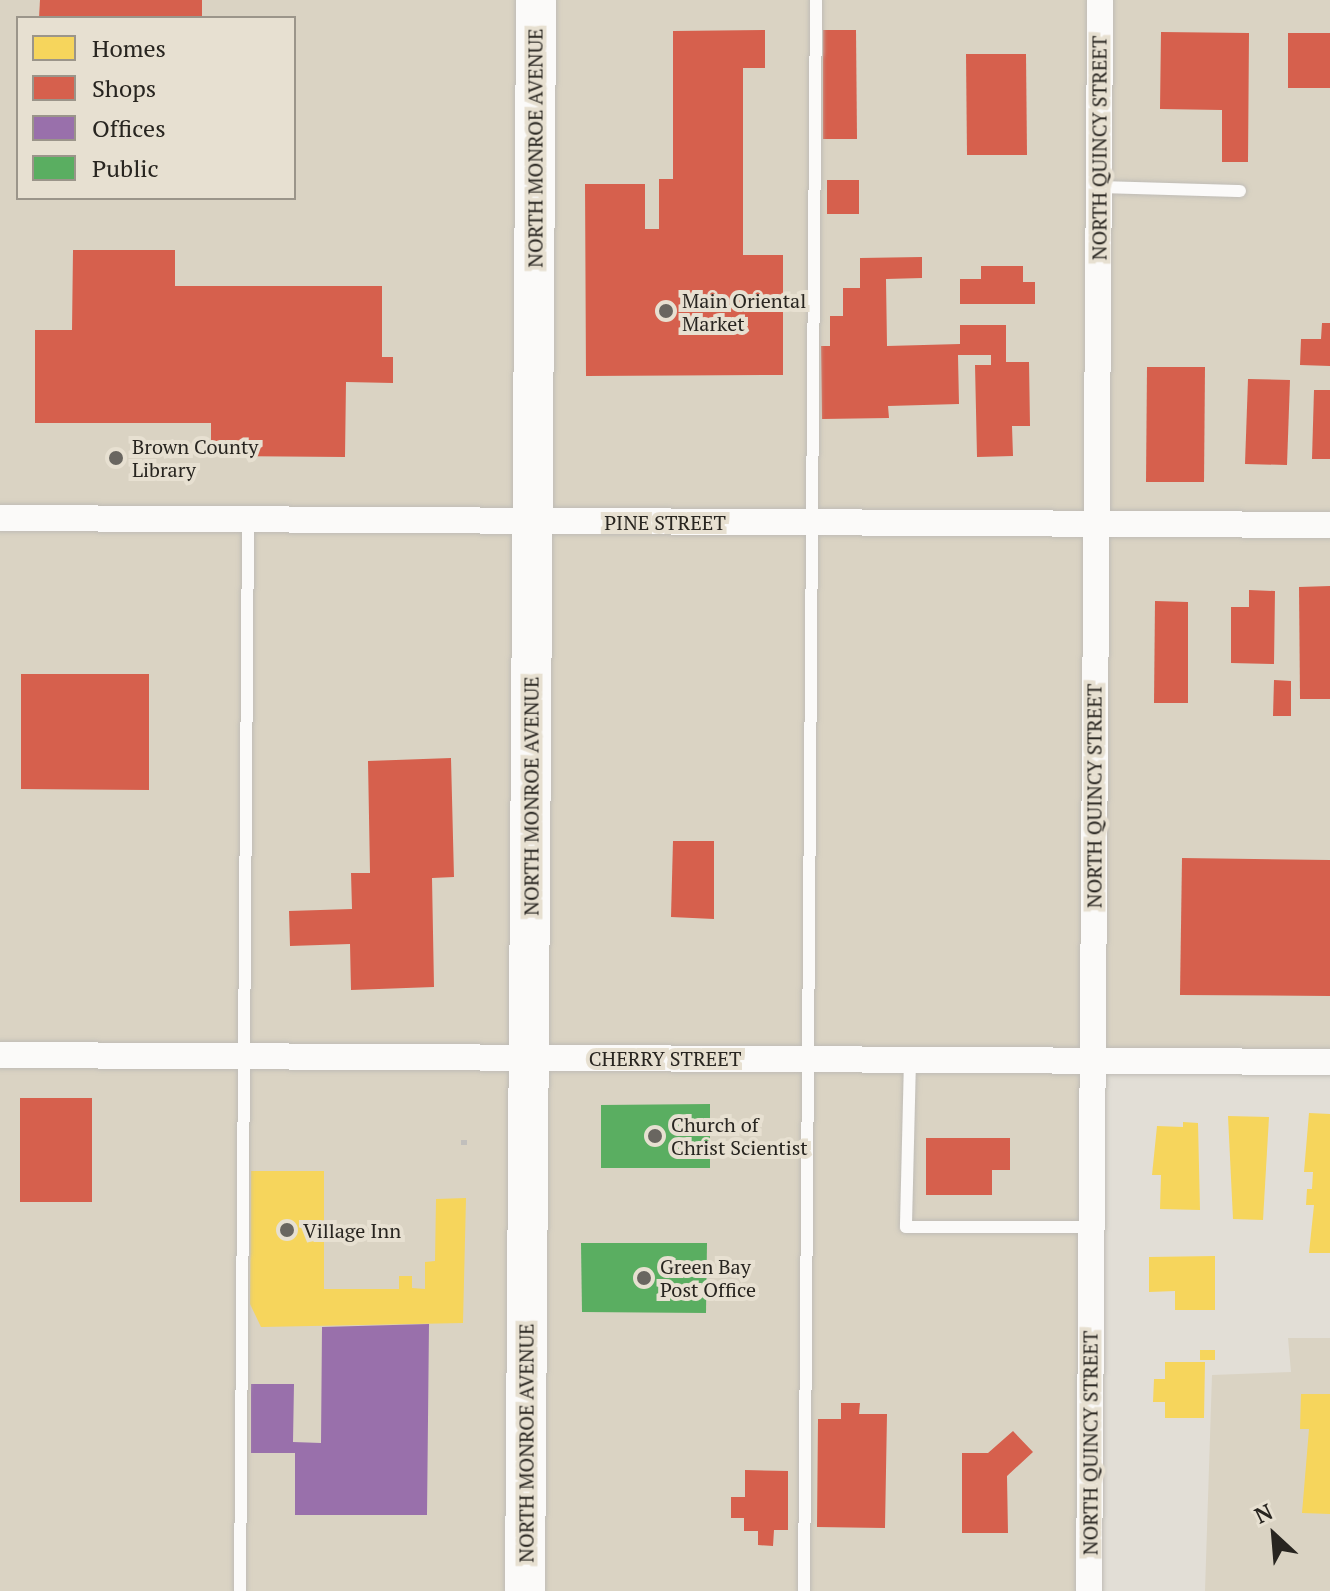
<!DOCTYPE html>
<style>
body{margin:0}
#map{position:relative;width:1330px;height:1591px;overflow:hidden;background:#e2ded6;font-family:"PT Serif",serif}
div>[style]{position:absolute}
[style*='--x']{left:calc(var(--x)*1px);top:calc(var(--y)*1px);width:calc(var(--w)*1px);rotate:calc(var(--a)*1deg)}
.built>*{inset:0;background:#dad3c3}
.homes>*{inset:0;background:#f6d55c}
.shops>*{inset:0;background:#d6604d}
.offices>*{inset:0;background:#9970ab}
.public>*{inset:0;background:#5aae61}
.path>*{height:5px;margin-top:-2.5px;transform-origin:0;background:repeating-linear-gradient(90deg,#c1bfbc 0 6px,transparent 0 12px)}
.roads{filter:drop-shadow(0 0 2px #bfbcb6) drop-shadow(0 0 2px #bfbcb6)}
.lane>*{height:12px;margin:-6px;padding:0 6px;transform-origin:6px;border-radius:6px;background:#fbfaf9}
.street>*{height:26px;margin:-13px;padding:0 13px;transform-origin:13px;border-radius:13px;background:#fbfaf9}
.primary>*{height:40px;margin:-20px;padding:0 20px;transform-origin:20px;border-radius:20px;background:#fbfaf9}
.dots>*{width:22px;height:22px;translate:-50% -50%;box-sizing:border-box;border:4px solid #e7e0d1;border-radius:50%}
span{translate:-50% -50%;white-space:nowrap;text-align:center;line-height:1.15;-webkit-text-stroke:8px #e7e0d1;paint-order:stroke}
.street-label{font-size:20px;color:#282520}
.poi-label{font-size:20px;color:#282520}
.left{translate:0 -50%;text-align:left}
.legend{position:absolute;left:16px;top:16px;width:280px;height:184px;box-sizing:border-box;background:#e7e0d1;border:2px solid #9b958a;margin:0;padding:10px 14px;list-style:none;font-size:24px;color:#282520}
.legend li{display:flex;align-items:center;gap:16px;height:40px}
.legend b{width:40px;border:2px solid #9b958a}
.north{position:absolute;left:1234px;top:1495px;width:80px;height:80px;-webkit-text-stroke:6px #e7e0d1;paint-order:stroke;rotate:334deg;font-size:22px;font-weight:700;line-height:32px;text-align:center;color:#282520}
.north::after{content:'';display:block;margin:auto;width:28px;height:36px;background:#282520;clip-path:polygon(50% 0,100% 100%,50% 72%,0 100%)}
</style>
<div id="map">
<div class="built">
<div style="clip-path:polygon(evenodd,0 0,1330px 0,1330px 1062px,1093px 1061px,1089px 1591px,0 1591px,0 0,18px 18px,294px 18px,294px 198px,18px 198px,18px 18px)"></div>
<div style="clip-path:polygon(1288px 1338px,1330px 1338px,1330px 1591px,1205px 1591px,1212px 1375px,1291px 1372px)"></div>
</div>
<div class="homes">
<div style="clip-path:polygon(1309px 1113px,1330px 1114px,1330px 1253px,1309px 1253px,1314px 1205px,1306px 1205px,1307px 1189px,1312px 1189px,1313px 1172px,1304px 1172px)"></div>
<div style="clip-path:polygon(1228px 1116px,1269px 1117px,1263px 1220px,1233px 1219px)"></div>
<div style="clip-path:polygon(1183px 1122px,1198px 1123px,1200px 1210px,1160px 1209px,1161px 1175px,1152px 1175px,1157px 1126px,1183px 1127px)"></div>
<div style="clip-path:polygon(251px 1171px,324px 1171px,324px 1289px,399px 1289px,399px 1276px,412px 1276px,412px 1288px,425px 1289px,425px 1262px,435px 1261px,436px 1199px,466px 1198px,463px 1323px,261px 1327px,250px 1304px)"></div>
<div style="clip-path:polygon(1215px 1256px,1215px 1310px,1175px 1310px,1175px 1291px,1149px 1292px,1149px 1257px)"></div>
<div style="clip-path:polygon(1200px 1350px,1215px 1350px,1215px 1360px,1200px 1360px)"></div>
<div style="clip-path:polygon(1165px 1362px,1205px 1362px,1204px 1418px,1165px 1418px,1165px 1402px,1153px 1402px,1154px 1379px,1165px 1379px)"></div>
<div style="clip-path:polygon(1301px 1394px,1330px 1394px,1330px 1514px,1302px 1513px,1309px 1429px,1300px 1429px)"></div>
</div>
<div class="shops">
<div style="clip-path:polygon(40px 0,202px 0,202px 18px,39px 18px)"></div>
<div style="clip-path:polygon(765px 30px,765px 68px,743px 68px,743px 255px,783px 255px,783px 375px,586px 376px,585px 184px,645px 184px,645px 229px,659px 229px,659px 179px,673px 179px,673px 31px)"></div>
<div style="clip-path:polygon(823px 30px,856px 30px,857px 139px,823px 139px)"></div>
<div style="clip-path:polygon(1161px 32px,1249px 33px,1248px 162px,1222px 162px,1222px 110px,1160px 109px)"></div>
<div style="clip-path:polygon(1288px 33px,1330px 33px,1330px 88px,1288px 88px)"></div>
<div style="clip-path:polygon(966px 54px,1026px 54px,1027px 155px,967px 155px)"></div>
<div style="clip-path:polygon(827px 180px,859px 180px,859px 214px,827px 214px)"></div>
<div style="clip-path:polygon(73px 250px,175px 250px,175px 286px,382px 286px,382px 357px,393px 357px,393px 383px,346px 382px,345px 457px,211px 456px,211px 423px,35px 423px,35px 330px,72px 330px)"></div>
<div style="clip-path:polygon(922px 257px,922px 278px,886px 279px,887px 346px,960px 344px,960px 325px,1006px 325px,1006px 362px,1029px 362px,1030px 426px,1012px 426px,1013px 456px,977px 457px,975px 365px,991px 365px,991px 355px,958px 355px,959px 404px,888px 406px,889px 418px,822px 419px,821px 346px,830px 346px,830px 316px,843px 316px,843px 288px,860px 288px,860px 258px)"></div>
<div style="clip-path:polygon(981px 266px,1023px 266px,1023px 282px,1035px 282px,1035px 304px,960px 304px,960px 279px,981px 279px)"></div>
<div style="clip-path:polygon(1322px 323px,1330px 323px,1330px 366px,1300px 365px,1301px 339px,1321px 339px)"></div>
<div style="clip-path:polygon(1147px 367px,1205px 367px,1204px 482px,1146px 482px)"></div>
<div style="clip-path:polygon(1248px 379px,1290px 380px,1287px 465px,1245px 464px)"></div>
<div style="clip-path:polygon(1314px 390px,1330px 390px,1330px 459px,1312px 459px)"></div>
<div style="clip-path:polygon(1330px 586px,1330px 699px,1300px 699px,1299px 587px)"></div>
<div style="clip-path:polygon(1249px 590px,1275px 591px,1274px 664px,1231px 663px,1231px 607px,1249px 607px)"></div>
<div style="clip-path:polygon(1155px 601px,1188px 602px,1188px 703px,1154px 703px)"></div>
<div style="clip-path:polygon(21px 674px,149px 674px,149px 790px,21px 789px)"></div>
<div style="clip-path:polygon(1274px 680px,1291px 681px,1291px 716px,1273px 716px)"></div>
<div style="clip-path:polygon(451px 758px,454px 877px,432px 878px,434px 987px,351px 990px,350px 944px,290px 946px,289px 911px,352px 909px,351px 873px,370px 873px,368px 761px)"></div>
<div style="clip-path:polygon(673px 841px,714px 841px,714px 919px,671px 917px)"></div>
<div style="clip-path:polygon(1182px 858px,1330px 860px,1330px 996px,1180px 995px)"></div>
<div style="clip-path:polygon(20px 1098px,92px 1098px,92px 1202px,20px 1202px)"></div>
<div style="clip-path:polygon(926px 1138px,1010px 1138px,1010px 1170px,992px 1170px,992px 1195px,926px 1195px)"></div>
<div style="clip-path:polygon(841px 1403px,860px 1403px,859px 1414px,887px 1414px,885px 1528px,817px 1527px,818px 1419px,841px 1419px)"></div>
<div style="clip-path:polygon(1013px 1431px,1033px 1452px,1007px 1476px,1008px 1533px,962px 1533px,962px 1453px,988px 1453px)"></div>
<div style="clip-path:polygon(745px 1470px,788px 1471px,788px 1530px,774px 1530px,773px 1546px,758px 1545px,758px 1531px,744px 1531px,744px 1518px,731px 1518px,731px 1497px,745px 1497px)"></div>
</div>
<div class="offices">
<div style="clip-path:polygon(429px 1324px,427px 1515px,295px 1515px,295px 1453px,251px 1453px,251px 1384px,294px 1384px,293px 1442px,321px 1443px,322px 1327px)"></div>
</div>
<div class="public">
<div style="clip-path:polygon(710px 1104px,710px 1168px,601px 1168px,601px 1105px)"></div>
<div style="clip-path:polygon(581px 1243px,707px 1243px,706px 1313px,582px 1312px)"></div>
</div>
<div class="path">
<div style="--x:461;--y:1142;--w:10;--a:0"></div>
</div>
<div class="roads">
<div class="lane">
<div style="--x:1098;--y:187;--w:142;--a:1.6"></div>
<div style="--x:910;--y:1060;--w:167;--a:91.4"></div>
<div style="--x:906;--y:1227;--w:185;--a:0"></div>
<div style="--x:240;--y:1591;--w:1071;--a:-89.57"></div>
<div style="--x:804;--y:1591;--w:1591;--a:-89.57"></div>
</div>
<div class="street">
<div style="--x:0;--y:518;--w:1330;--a:0.3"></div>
<div style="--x:0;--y:1055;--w:1330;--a:0.3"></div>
<div style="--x:1089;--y:1591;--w:1591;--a:-89.6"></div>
</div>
<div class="primary">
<div style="--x:525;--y:1591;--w:1591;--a:-89.6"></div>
</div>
</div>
<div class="dots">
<div style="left:666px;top:311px;background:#696660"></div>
<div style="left:116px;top:458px;background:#696660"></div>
<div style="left:655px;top:1136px;background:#696660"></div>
<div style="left:287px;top:1230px;background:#696660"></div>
<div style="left:644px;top:1278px;background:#696660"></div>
</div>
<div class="street-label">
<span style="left:535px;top:148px;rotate:-90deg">NORTH MONROE AVENUE</span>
<span style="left:1099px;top:148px;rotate:-90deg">NORTH QUINCY STREET</span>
<span style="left:665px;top:522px">PINE STREET</span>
<span style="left:531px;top:796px;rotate:-90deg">NORTH MONROE AVENUE</span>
<span style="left:1094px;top:796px;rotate:-90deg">NORTH QUINCY STREET</span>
<span style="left:665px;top:1058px">CHERRY STREET</span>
<span style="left:526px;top:1443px;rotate:-90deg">NORTH MONROE AVENUE</span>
<span style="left:1090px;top:1443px;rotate:-90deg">NORTH QUINCY STREET</span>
</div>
<div class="poi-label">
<span class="left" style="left:682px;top:312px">Main Oriental<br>Market</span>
<span class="left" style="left:132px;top:458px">Brown County<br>Library</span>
<span class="left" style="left:671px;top:1136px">Church of<br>Christ Scientist</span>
<span class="left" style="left:303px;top:1230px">Village Inn</span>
<span class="left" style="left:660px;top:1278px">Green Bay<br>Post Office</span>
</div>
<ul class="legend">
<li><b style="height:22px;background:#f6d55c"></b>Homes</li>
<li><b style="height:22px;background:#d6604d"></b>Shops</li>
<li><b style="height:22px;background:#9970ab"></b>Offices</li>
<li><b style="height:22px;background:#5aae61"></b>Public</li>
</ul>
<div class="north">N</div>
</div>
